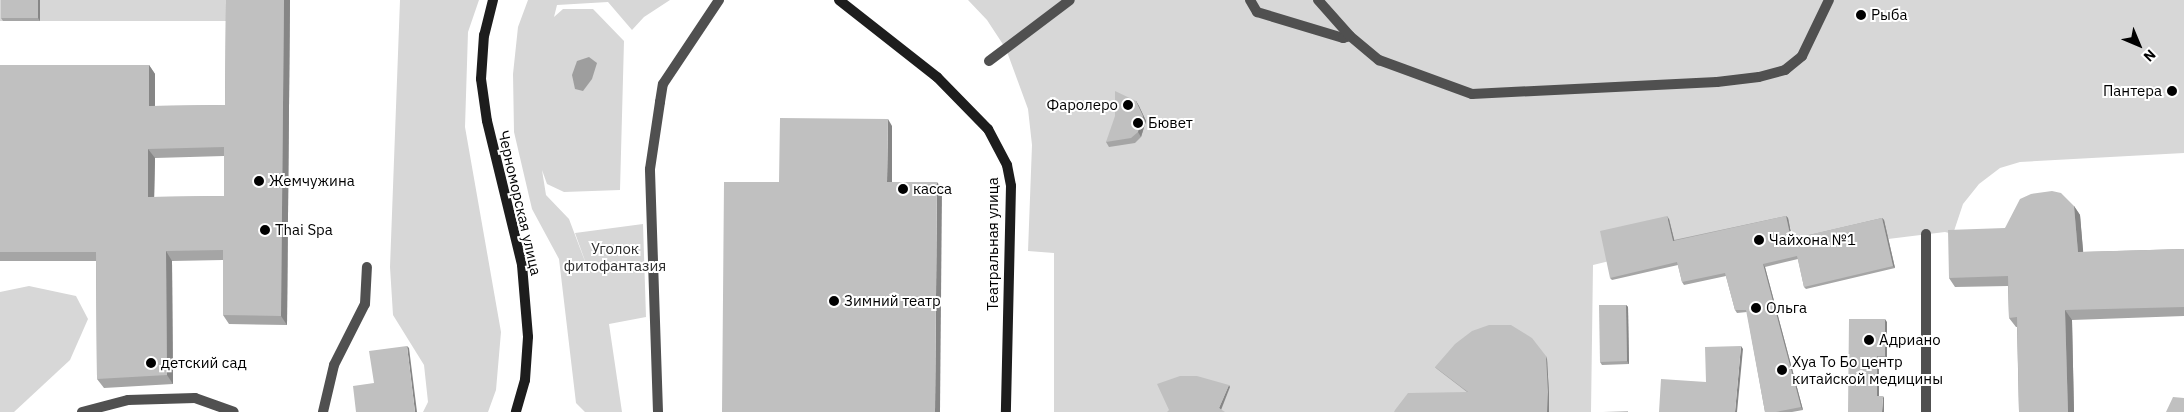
<!DOCTYPE html>
<meta charset="utf-8">
<style>
body{margin:0}
#map{position:relative;width:2184px;height:412px;overflow:hidden;background:#fff;font-family:"IBM Plex Sans",sans-serif}
div>[style]{position:absolute}
[style*='--x']{left:calc(var(--x)*1px);top:calc(var(--y)*1px);width:calc(var(--w)*1px);rotate:calc(var(--a)*1deg)}
.green>*{inset:0;background:#d7d7d7}
.water>*{inset:0;background:#9e9e9e}
.service>*{height:10px;margin:-5px;padding:0 5px;transform-origin:5px;border-radius:5px;background:#505050}
.minor>*{height:10px;margin:-5px;padding:0 5px;transform-origin:5px;border-radius:5px;background:#505050}
.secondary>*{height:10px;margin:-5px;padding:0 5px;transform-origin:5px;border-radius:5px;background:#1d1d1d}
.wall>*{inset:0;background:#a5a5a5}
.shaded-wall>*{inset:0;background:#868686}
.building>*{inset:0;background:#c0c0c0}
.dots>*{width:14px;height:14px;translate:-50% -50%;box-sizing:border-box;border:2px solid #fff;border-radius:50%}
span{translate:-50% -50%;white-space:nowrap;text-align:center;line-height:1.15;-webkit-text-stroke:4px #fff;paint-order:stroke}
.poi-label{font-size:15px;color:#000}
.left{translate:0 -50%;text-align:left}
.right{translate:-100% -50%;text-align:right}
.street-label{font-size:15px;color:#000}
.park-label{font-size:15px;color:#2e2e2e}
.north{position:absolute;left:2114px;top:20px;width:50px;height:50px;-webkit-text-stroke:4px #fff;paint-order:stroke;rotate:135deg;font-size:14px;font-weight:700;line-height:20px;text-align:center;color:#000}
.north::after{content:'';display:block;margin:auto;width:18px;height:22px;background:#000;clip-path:polygon(50% 0,100% 100%,50% 72%,0 100%)}
</style>
<div id="map">
<div class="green">
<div style="clip-path:polygon(0 0,231px 0,231px 21px,0 21px)"></div>
<div style="clip-path:polygon(400px 0,479px 0,468px 32px,465px 127px,501px 332px,496px 390px,488px 412px,423px 412px,428px 402px,424px 365px,393px 315px,390px 267px)"></div>
<div style="clip-path:polygon(528px 0,670px 0,644px 17px,632px 30px,608px 2px,557px 5px,554px 17px,563px 9px,593px 9px,624px 41px,620px 190px,564px 192px,547px 184px,542px 170px,546px 195px,569px 219px,589px 272px,575px 233px,643px 224px,646px 317px,609px 324px,622px 412px,585px 412px,576px 403px,559px 259px,532px 209px,514px 132px,513px 74px,518px 27px)"></div>
<div style="clip-path:polygon(968px 0,2184px 0,2184px 153px,2020px 162px,2000px 168px,1979px 184px,1963px 204px,1953px 234px,1945px 232px,1888px 239px,1883px 220px,1795px 241px,1787px 218px,1593px 265px,1591px 412px,1054px 412px,1054px 253px,1028px 251px,1032px 145px,1028px 109px,1006px 49px,987px 20px)"></div>
<div style="clip-path:polygon(29px 286px,76px 296px,88px 319px,70px 360px,14px 412px,0 412px,0 292px)"></div>
</div>
<div class="water">
<div style="clip-path:polygon(589px 57px,597px 63px,592px 79px,583px 91px,575px 89px,572px 75px,577px 61px)"></div>
</div>
<div class="service">
<div style="--x:1250;--y:0;--w:14;--a:60"></div>
<div style="--x:1257;--y:12;--w:90;--a:16.8"></div>
<div style="--x:1343;--y:38;--w:7;--a:-16"></div>
<div style="--x:1350;--y:36;--w:38;--a:40"></div>
<div style="--x:1379;--y:60;--w:99;--a:20.1"></div>
<div style="--x:1472;--y:94;--w:245;--a:-2.8"></div>
<div style="--x:1717;--y:82;--w:42;--a:-6.8"></div>
<div style="--x:1759;--y:77;--w:27;--a:-15"></div>
<div style="--x:1785;--y:70;--w:22;--a:-39"></div>
<div style="--x:1802;--y:56;--w:62;--a:-64.3"></div>
<div style="--x:1318;--y:0;--w:48;--a:48.4"></div>
<div style="--x:989;--y:61;--w:101;--a:-37"></div>
<div style="--x:82;--y:412;--w:48;--a:-14.6"></div>
<div style="--x:128;--y:400;--w:67;--a:-1.7"></div>
<div style="--x:195;--y:398;--w:41;--a:19.7"></div>
<div style="--x:323;--y:412;--w:48;--a:-76.8"></div>
<div style="--x:334;--y:365;--w:68;--a:-63.1"></div>
<div style="--x:365;--y:304;--w:37;--a:-87"></div>
</div>
<div class="minor">
<div style="--x:658;--y:412;--w:243;--a:-91.9"></div>
<div style="--x:650;--y:169;--w:68;--a:-81.5"></div>
<div style="--x:660;--y:102;--w:18;--a:-81"></div>
<div style="--x:663;--y:84;--w:101;--a:-56.3"></div>
<div style="--x:1926;--y:412;--w:178;--a:-90"></div>
</div>
<div class="secondary">
<div style="--x:493;--y:0;--w:36;--a:104"></div>
<div style="--x:484;--y:35;--w:44;--a:93.9"></div>
<div style="--x:481;--y:79;--w:42;--a:81.9"></div>
<div style="--x:487;--y:121;--w:148;--a:76.3"></div>
<div style="--x:522;--y:265;--w:72;--a:85.2"></div>
<div style="--x:528;--y:337;--w:43;--a:94"></div>
<div style="--x:525;--y:380;--w:33;--a:106"></div>
<div style="--x:839;--y:0;--w:125;--a:38.2"></div>
<div style="--x:937;--y:77;--w:73;--a:45.6"></div>
<div style="--x:988;--y:129;--w:41;--a:62.2"></div>
<div style="--x:1007;--y:165;--w:21;--a:79"></div>
<div style="--x:1011;--y:186;--w:226;--a:91.3"></div>
</div>
<div class="wall">
<div style="clip-path:polygon(40px 0,40px 21px,3px 21px,1px 18px)"></div>
<div style="clip-path:polygon(evenodd,226px 0,290px 0,287px 325px,229px 324px,223px 315px,223px 260px,172px 261px,173px 384px,104px 388px,97px 379px,96px 261px,0 261px,0 65px,149px 65px,155px 74px,155px 106px,225px 105px,226px 0,224px 156px,224px 196px,154px 197px,155px 158px,224px 156px)"></div>
<div style="clip-path:polygon(1136px 101px,1139px 106px,1146px 121px,1141px 137px,1135px 143px,1109px 147px,1106px 142px)"></div>
<div style="clip-path:polygon(2074px 206px,2080px 215px,2083px 252px,2184px 249px,2184px 316px,2072px 320px,2074px 412px,2019px 412px,2017px 327px,2016px 327px,2009px 318px,2008px 286px,1955px 287px,1949px 278px,2005px 228px)"></div>
<div style="clip-path:polygon(1786px 216px,1788px 218px,1792px 239px,1882px 218px,1884px 220px,1895px 268px,1806px 289px,1804px 287px,1798px 259px,1765px 267px,1803px 410px,1792px 412px,1765px 412px,1747px 312px,1737px 313px,1735px 310px,1726px 276px,1684px 285px,1682px 282px,1678px 265px,1612px 280px,1610px 278px,1669px 219px,1674px 240px)"></div>
<div style="clip-path:polygon(1626px 305px,1628px 307px,1629px 364px,1602px 365px,1600px 362px)"></div>
<div style="clip-path:polygon(1887px 322px,1887px 358px,1879px 358px,1879px 396px,1884px 398px,1848px 412px)"></div>
<div style="clip-path:polygon(1547px 359px,1549px 394px,1467px 392px,1437px 369px,1435px 367px)"></div>
</div>
<div class="shaded-wall">
<div style="clip-path:polygon(38px 0,40px 0,40px 21px,38px 18px)"></div>
<div style="clip-path:polygon(284px 0,290px 0,287px 325px,281px 316px)"></div>
<div style="clip-path:polygon(149px 65px,155px 74px,155px 115px,149px 106px)"></div>
<div style="clip-path:polygon(1136px 101px,1139px 106px,1146px 121px,1141px 137px,1138px 132px)"></div>
<div style="clip-path:polygon(888px 119px,892px 126px,892px 189px,887px 182px)"></div>
<div style="clip-path:polygon(148px 149px,155px 158px,154px 206px,148px 197px)"></div>
<div style="clip-path:polygon(937px 182px,942px 189px,940px 412px,935px 412px)"></div>
<div style="clip-path:polygon(2074px 206px,2080px 215px,2084px 261px,2078px 252px)"></div>
<div style="clip-path:polygon(1667px 216px,1669px 219px,1675px 243px,1673px 241px)"></div>
<div style="clip-path:polygon(1786px 216px,1788px 218px,1793px 241px,1791px 239px)"></div>
<div style="clip-path:polygon(1882px 218px,1884px 220px,1895px 268px,1893px 266px)"></div>
<div style="clip-path:polygon(166px 251px,172px 261px,173px 384px,167px 375px)"></div>
<div style="clip-path:polygon(1763px 264px,1765px 267px,1803px 410px,1801px 407px)"></div>
<div style="clip-path:polygon(1626px 305px,1628px 307px,1629px 364px,1627px 361px)"></div>
<div style="clip-path:polygon(2065px 310px,2072px 320px,2074px 412px,2068px 412px)"></div>
<div style="clip-path:polygon(1885px 319px,1887px 322px,1887px 358px,1885px 356px)"></div>
<div style="clip-path:polygon(407px 346px,409px 348px,417px 412px,415px 412px)"></div>
<div style="clip-path:polygon(1741px 346px,1743px 349px,1737px 412px,1735px 412px)"></div>
<div style="clip-path:polygon(1546px 356px,1547px 359px,1549px 394px,1549px 412px,1547px 412px)"></div>
<div style="clip-path:polygon(1877px 356px,1879px 358px,1879px 398px,1877px 396px)"></div>
<div style="clip-path:polygon(1229px 385px,1230px 387px,1221px 410px,1219px 408px)"></div>
<div style="clip-path:polygon(1883px 396px,1884px 398px,1884px 412px,1882px 412px)"></div>
</div>
<div class="building">
<div style="clip-path:polygon(1px 0,38px 0,38px 18px,1px 18px)"></div>
<div style="clip-path:polygon(evenodd,226px 0,284px 0,281px 316px,223px 315px,223px 250px,166px 251px,167px 375px,97px 379px,96px 252px,0 252px,0 65px,149px 65px,149px 106px,225px 105px,226px 0,224px 147px,224px 196px,148px 197px,148px 149px,224px 147px)"></div>
<div style="clip-path:polygon(1115px 91px,1136px 101px,1143px 116px,1138px 132px,1131px 138px,1106px 142px,1115px 116px)"></div>
<div style="clip-path:polygon(780px 118px,888px 119px,887px 182px,937px 182px,935px 412px,722px 412px,724px 182px,779px 182px)"></div>
<div style="clip-path:polygon(2052px 191px,2061px 193px,2074px 206px,2078px 252px,2184px 249px,2184px 307px,2065px 310px,2068px 412px,2019px 412px,2017px 317px,2009px 318px,2008px 276px,1949px 278px,1948px 230px,2005px 228px,2020px 199px,2031px 194px)"></div>
<div style="clip-path:polygon(1667px 216px,1673px 241px,1786px 216px,1791px 239px,1882px 218px,1893px 266px,1804px 287px,1797px 256px,1763px 264px,1801px 407px,1776px 412px,1765px 412px,1746px 310px,1735px 310px,1725px 273px,1682px 282px,1677px 262px,1610px 278px,1600px 231px)"></div>
<div style="clip-path:polygon(1599px 305px,1626px 305px,1627px 361px,1600px 362px)"></div>
<div style="clip-path:polygon(1849px 319px,1885px 319px,1885px 356px,1877px 356px,1877px 396px,1883px 396px,1882px 412px,1848px 412px)"></div>
<div style="clip-path:polygon(1489px 325px,1511px 325px,1532px 338px,1546px 356px,1548px 392px,1547px 412px,1394px 412px,1395px 410px,1408px 393px,1468px 392px,1435px 367px,1455px 344px,1472px 331px)"></div>
<div style="clip-path:polygon(407px 346px,415px 412px,356px 412px,353px 386px,374px 383px,369px 351px)"></div>
<div style="clip-path:polygon(1741px 346px,1735px 412px,1659px 412px,1661px 379px,1706px 382px,1705px 347px)"></div>
<div style="clip-path:polygon(1180px 376px,1197px 376px,1229px 385px,1219px 408px,1225px 412px,1167px 412px,1169px 410px,1157px 384px)"></div>
<div style="clip-path:polygon(2173px 397px,2184px 398px,2184px 412px,2166px 412px)"></div>
<div style="clip-path:polygon(1628px 411px,1628px 412px,1603px 412px)"></div>
</div>
<div class="dots">
<div style="left:1861px;top:15px;background:#000"></div>
<div style="left:2172px;top:91px;background:#000"></div>
<div style="left:1128px;top:105px;background:#000"></div>
<div style="left:1138px;top:123px;background:#000"></div>
<div style="left:259px;top:181px;background:#000"></div>
<div style="left:903px;top:189px;background:#000"></div>
<div style="left:265px;top:230px;background:#000"></div>
<div style="left:1759px;top:240px;background:#000"></div>
<div style="left:834px;top:301px;background:#000"></div>
<div style="left:1756px;top:308px;background:#000"></div>
<div style="left:1869px;top:340px;background:#000"></div>
<div style="left:151px;top:363px;background:#000"></div>
<div style="left:1782px;top:370px;background:#000"></div>
</div>
<div class="poi-label">
<span class="left" style="left:1871px;top:15px">Рыба</span>
<span class="right" style="left:2162px;top:91px">Пантера</span>
<span class="right" style="left:1118px;top:105px">Фаролеро</span>
<span class="left" style="left:1148px;top:123px">Бювет</span>
<span class="left" style="left:269px;top:181px">Жемчужина</span>
<span class="left" style="left:913px;top:189px">касса</span>
<span class="left" style="left:275px;top:230px">Thai Spa</span>
<span class="left" style="left:1769px;top:240px">Чайхона №1</span>
<span class="left" style="left:844px;top:301px">Зимний театр</span>
<span class="left" style="left:1766px;top:308px">Ольга</span>
<span class="left" style="left:1879px;top:340px">Адриано</span>
<span class="left" style="left:1792px;top:370px">Хуа То Бо центр<br>китайской медицины</span>
<span class="left" style="left:161px;top:363px">детский сад</span>
</div>
<div class="street-label">
<span style="left:520px;top:203px;rotate:77deg">Черноморская улица</span>
<span style="left:993px;top:244px;rotate:-90deg">Театральная улица</span>
</div>
<div class="park-label">
<span style="left:615px;top:257px">Уголок<br>фитофантазия</span>
</div>
<div class="north">N</div>
</div>
